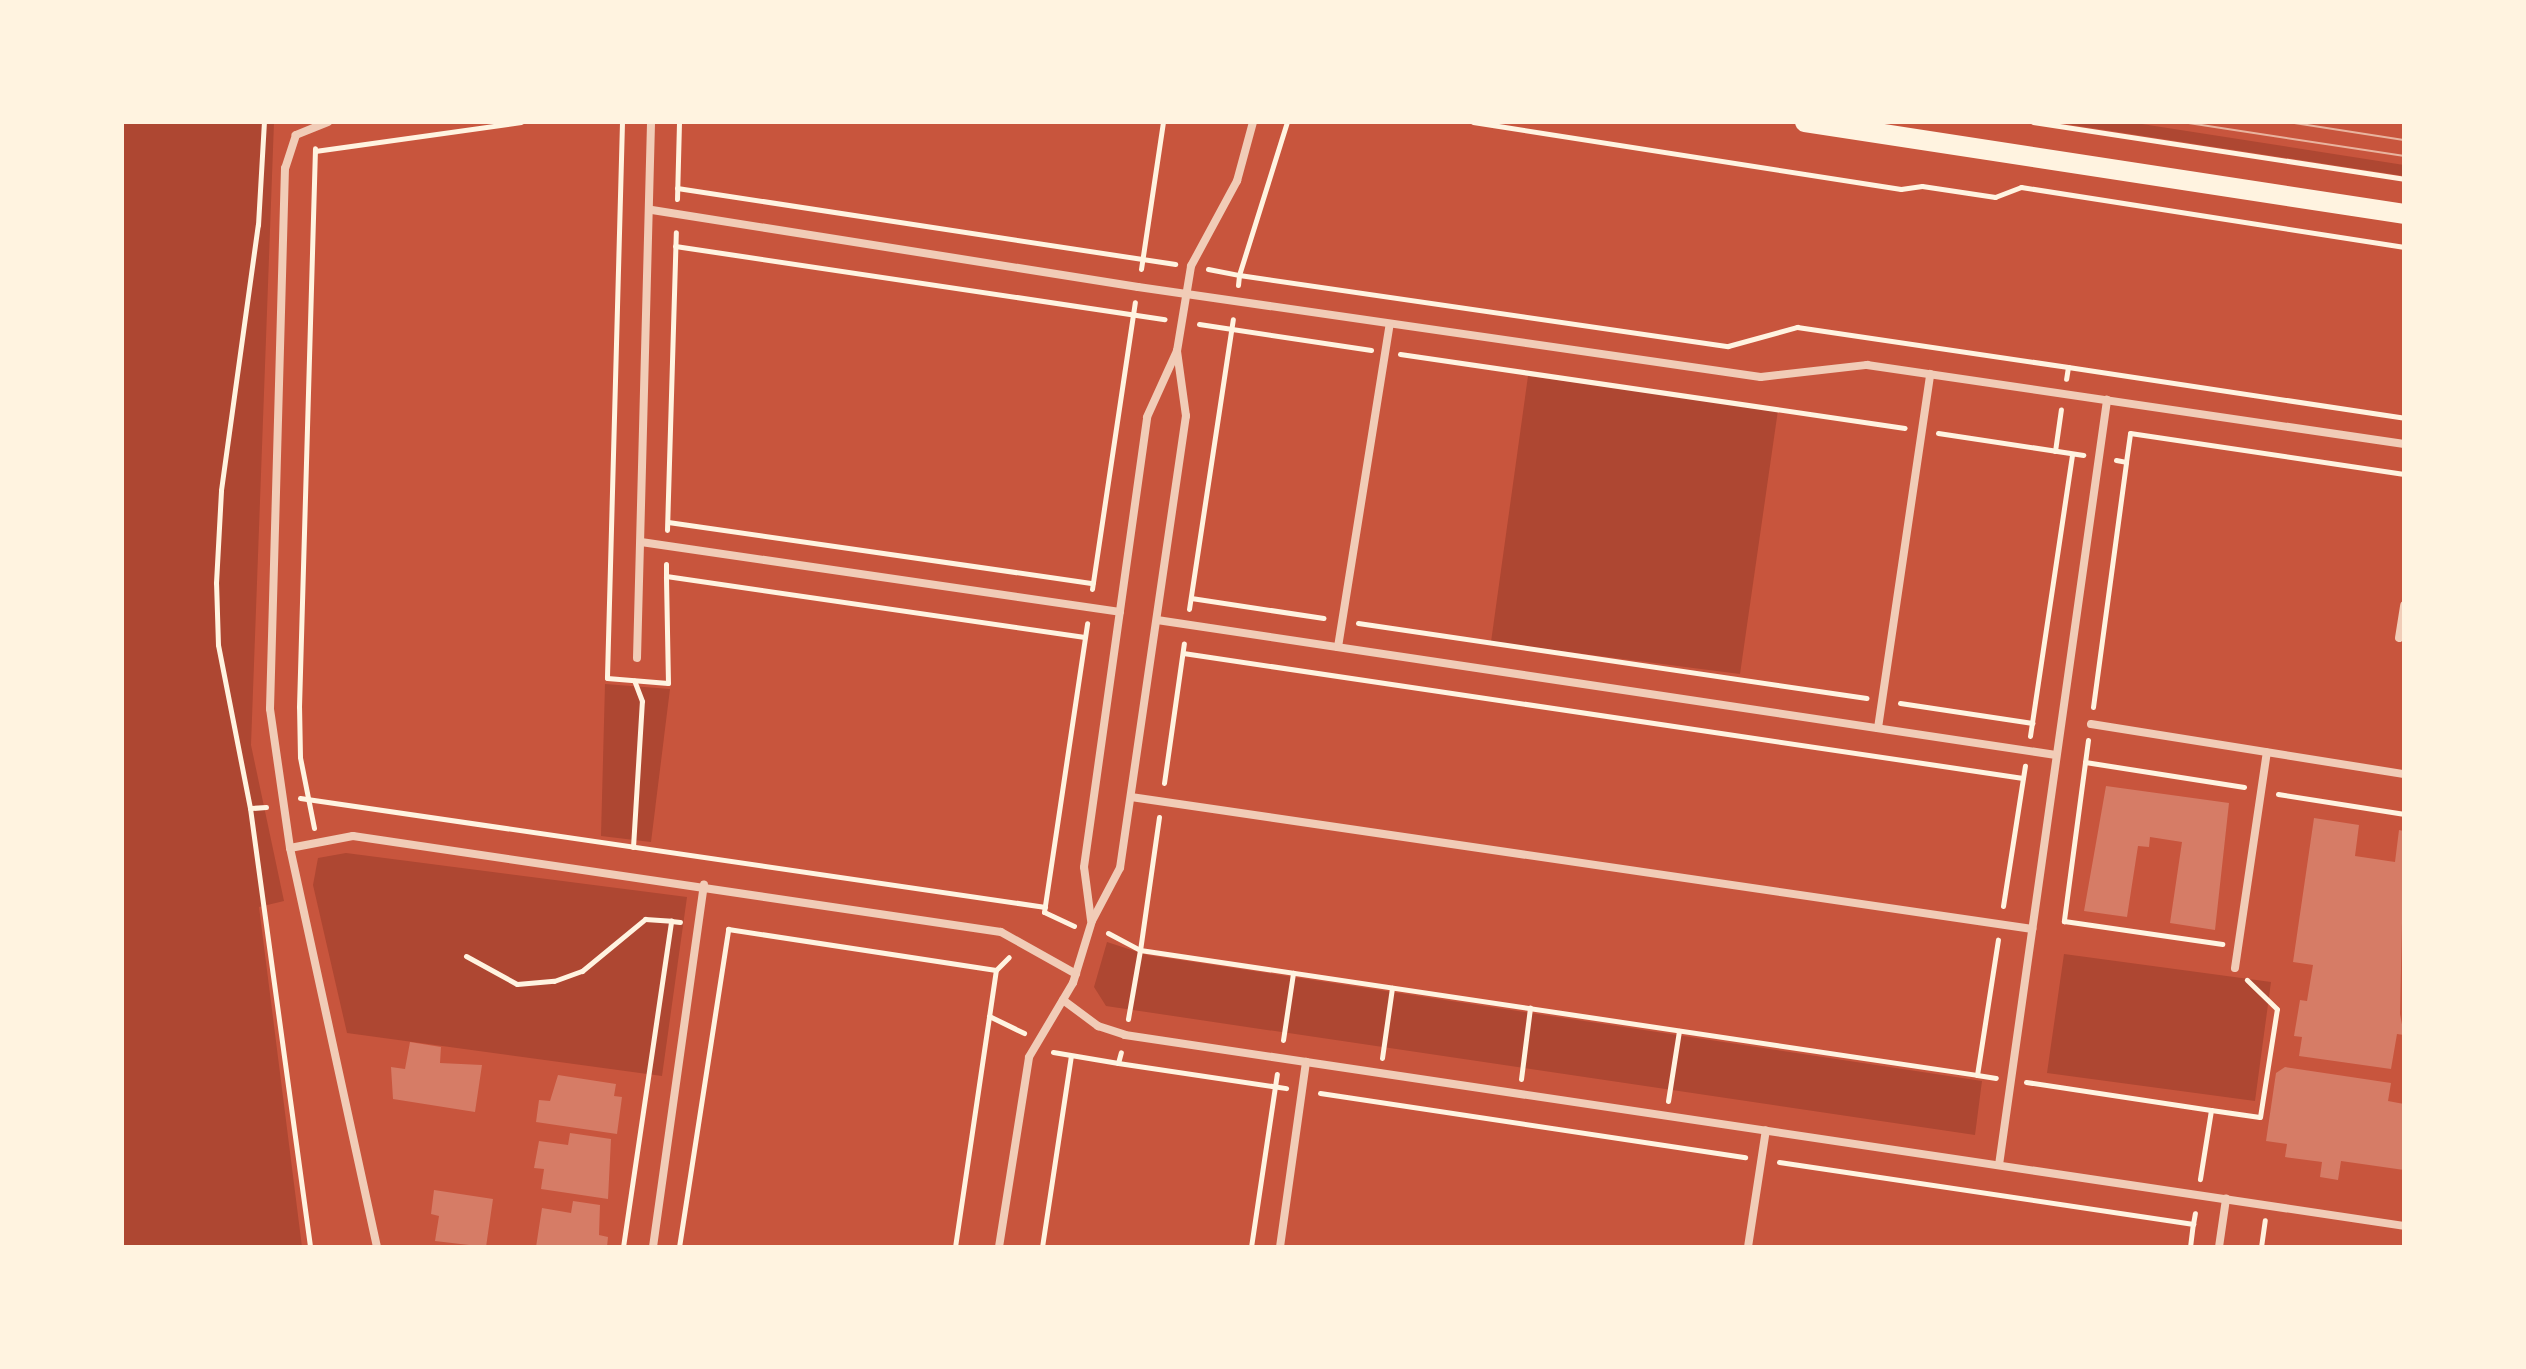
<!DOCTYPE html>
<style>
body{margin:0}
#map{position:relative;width:2526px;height:1369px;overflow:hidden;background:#c8553d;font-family:Bitter,serif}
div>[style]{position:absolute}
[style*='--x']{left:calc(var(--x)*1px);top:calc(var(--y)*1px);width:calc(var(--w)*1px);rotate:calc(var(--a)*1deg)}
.green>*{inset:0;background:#ae4732}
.building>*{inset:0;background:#d67c66}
.path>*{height:5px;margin:-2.5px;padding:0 2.5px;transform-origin:2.5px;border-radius:2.5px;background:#fff3e0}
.minor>*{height:8px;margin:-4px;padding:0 4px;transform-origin:4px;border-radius:4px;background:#f1ccb7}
.primary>*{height:20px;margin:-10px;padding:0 10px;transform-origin:10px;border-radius:10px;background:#fff3e0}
.tram>*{height:2px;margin:-1px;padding:0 1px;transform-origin:1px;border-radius:1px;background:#e9b49f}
span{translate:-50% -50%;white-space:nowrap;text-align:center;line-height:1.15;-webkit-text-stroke:8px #fff3e0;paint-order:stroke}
.frame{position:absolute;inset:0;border:124px solid #fff3e0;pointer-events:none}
</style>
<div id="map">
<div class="green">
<div style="clip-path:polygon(122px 122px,274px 122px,251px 745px,284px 901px,259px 907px,302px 1247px,122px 1247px)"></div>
<div style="clip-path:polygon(2053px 122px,2129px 122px,2404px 165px,2404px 176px)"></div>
<div style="clip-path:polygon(1528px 376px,1778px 410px,1740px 674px,1491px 642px)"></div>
<div style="clip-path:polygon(605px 684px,670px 689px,651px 842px,601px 836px)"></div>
<div style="clip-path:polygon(346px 853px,687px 897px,662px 1076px,347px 1033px,313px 885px,318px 858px)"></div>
<div style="clip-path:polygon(1107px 942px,1147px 955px,1982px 1081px,1975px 1135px,1106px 1006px,1094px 987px)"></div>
<div style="clip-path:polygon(2064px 954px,2271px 982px,2255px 1101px,2047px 1073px)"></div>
</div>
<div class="building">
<div style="clip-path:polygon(2106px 786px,2229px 803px,2215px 930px,2170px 923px,2182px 842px,2150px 837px,2149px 847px,2138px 846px,2127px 917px,2084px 911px)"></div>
<div style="clip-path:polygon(2314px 818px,2359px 825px,2355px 856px,2395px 862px,2399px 830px,2404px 831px,2400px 1014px,2404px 1035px,2397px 1034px,2391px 1069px,2299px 1056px,2302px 1037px,2294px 1036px,2300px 1000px,2307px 1001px,2313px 965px,2293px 962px)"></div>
<div style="clip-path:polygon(410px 1042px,441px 1047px,440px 1063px,482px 1065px,475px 1112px,393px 1099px,391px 1067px,405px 1069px)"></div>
<div style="clip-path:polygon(2285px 1067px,2391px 1083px,2388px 1101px,2404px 1104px,2404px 1170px,2341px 1161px,2338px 1180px,2320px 1177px,2322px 1162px,2285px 1157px,2287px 1144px,2266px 1141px,2276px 1073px)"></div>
<div style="clip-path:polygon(558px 1075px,616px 1084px,614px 1096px,622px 1097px,617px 1134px,536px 1122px,539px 1100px,550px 1101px)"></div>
<div style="clip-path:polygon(570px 1133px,611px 1139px,608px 1199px,541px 1189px,544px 1169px,534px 1168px,539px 1141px,568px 1145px)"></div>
<div style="clip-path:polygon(434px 1190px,493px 1199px,486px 1247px,435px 1241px,439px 1216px,431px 1214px)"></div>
<div style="clip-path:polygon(573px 1201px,600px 1205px,599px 1235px,608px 1237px,607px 1247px,536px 1247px,542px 1208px,571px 1213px)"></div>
</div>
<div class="path">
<div style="--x:622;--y:122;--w:556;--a:91.55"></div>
<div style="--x:607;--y:678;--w:61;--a:4.7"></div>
<div style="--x:668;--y:683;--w:107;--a:-91.1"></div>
<div style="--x:1473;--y:122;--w:433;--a:8.9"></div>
<div style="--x:1901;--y:189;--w:21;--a:-8"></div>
<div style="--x:1922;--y:186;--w:74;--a:8.6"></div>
<div style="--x:1995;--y:197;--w:28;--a:-21"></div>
<div style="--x:2021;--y:187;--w:388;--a:8.9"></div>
<div style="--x:2033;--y:122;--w:375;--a:8.7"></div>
<div style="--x:315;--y:151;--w:208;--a:-8"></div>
<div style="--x:677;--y:188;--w:504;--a:8.68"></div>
<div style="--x:677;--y:199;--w:77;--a:-88.5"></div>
<div style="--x:675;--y:246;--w:495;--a:8.5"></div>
<div style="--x:1141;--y:269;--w:149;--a:-81.5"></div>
<div style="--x:1208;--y:269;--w:32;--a:11"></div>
<div style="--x:1239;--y:275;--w:160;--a:-72.6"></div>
<div style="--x:1238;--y:285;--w:10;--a:-84"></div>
<div style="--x:1239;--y:275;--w:494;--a:8.3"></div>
<div style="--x:1728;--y:346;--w:72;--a:-15.4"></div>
<div style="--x:1797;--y:327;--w:274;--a:8.4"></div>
<div style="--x:2068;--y:367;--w:12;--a:99"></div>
<div style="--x:1199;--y:324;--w:174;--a:8.6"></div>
<div style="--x:1400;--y:354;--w:510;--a:8.34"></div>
<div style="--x:2068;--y:367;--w:340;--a:8.6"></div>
<div style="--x:1938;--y:433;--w:147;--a:8.6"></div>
<div style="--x:2055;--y:451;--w:42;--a:-81.9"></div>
<div style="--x:2116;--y:460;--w:10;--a:11"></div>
<div style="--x:2126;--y:462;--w:29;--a:-82"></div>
<div style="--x:2130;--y:433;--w:277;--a:8.5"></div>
<div style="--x:668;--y:522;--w:429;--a:8.2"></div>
<div style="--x:667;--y:530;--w:298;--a:-88.3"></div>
<div style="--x:666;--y:564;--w:12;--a:90"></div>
<div style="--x:666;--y:576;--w:423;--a:8.3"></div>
<div style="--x:1092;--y:589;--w:290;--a:-81.5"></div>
<div style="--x:1191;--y:598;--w:134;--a:8.6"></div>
<div style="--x:1189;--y:609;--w:293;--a:-81.4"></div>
<div style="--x:1358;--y:623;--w:514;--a:8.4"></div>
<div style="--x:1183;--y:653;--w:849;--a:8.46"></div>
<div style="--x:1900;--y:703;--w:134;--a:8.6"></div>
<div style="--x:2093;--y:707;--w:247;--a:-82.3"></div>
<div style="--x:2030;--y:736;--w:285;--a:-81.5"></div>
<div style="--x:2088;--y:740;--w:183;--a:97.6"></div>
<div style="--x:2064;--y:921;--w:160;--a:8.3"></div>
<div style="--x:2085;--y:762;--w:161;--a:8.9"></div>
<div style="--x:1164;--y:783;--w:141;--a:-81.9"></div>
<div style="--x:2278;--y:794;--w:128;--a:9"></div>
<div style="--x:300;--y:798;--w:753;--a:8.32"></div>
<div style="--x:266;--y:807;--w:16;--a:176"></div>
<div style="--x:250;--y:808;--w:443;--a:82.2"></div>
<div style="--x:250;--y:808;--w:166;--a:-101.1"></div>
<div style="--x:218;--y:645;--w:62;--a:-91.8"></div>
<div style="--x:216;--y:583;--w:93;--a:-86.9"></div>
<div style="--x:221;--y:490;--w:268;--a:-82.1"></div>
<div style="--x:258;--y:225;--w:103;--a:-86.7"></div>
<div style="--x:1159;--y:817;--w:134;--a:98.1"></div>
<div style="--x:1140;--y:950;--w:846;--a:8.49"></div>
<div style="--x:1977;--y:1075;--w:137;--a:-81.2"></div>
<div style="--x:314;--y:828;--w:72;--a:-101.2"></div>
<div style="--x:300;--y:757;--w:50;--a:-91.1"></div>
<div style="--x:299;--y:707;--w:559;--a:-88.36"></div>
<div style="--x:633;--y:847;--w:146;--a:-86.5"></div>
<div style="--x:642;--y:701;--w:22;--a:-111"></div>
<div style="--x:2003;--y:906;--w:142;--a:-81.1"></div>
<div style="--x:1074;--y:926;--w:33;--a:-155"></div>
<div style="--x:1044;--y:912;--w:292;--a:-81.5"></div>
<div style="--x:1108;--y:933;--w:36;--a:28"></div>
<div style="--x:1140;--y:950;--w:70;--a:99.9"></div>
<div style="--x:466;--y:956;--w:58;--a:28.8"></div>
<div style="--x:517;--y:984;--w:37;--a:-5"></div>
<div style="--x:554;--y:981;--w:30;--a:-20"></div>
<div style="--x:582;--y:971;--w:82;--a:-39.5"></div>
<div style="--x:645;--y:919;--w:26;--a:4"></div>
<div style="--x:989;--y:1016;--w:39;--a:26"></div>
<div style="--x:1283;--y:1040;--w:68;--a:-81.5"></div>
<div style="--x:1053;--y:1052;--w:66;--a:9.6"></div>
<div style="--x:1118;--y:1063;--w:11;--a:-75"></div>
<div style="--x:1382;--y:1058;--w:71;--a:-81.9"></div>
<div style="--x:1118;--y:1063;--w:170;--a:8.5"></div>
<div style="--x:1977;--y:1075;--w:19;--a:9"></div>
<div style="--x:1521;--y:1079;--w:72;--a:-82.8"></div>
<div style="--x:2026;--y:1082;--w:187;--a:8.6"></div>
<div style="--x:2211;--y:1110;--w:70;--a:99.1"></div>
<div style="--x:1320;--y:1093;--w:430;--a:8.6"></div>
<div style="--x:1668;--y:1101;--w:71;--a:-81.1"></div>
<div style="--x:2211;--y:1110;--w:49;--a:8.1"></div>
<div style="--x:2260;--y:1117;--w:109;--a:-81.1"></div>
<div style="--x:2277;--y:1009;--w:42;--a:-136"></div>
<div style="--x:1779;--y:1162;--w:419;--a:8.5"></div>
<div style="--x:2193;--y:1224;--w:11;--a:-80"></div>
<div style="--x:623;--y:1247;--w:330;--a:-81.6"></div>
<div style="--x:671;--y:921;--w:9;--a:6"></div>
<div style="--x:679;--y:1247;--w:322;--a:-81.2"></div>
<div style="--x:728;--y:929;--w:271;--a:8.7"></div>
<div style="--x:955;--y:1247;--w:280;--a:-81.6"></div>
<div style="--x:996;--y:970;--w:18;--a:-45"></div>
<div style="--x:1042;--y:1247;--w:193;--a:-81.4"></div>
<div style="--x:1251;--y:1247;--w:175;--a:-81.5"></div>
<div style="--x:2190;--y:1247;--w:23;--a:-83"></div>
<div style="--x:2261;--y:1247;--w:27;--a:-82"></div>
</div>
<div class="minor">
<div style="--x:328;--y:122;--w:35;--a:158"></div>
<div style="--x:296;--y:135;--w:35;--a:108"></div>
<div style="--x:285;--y:168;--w:541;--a:91.59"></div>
<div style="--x:270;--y:709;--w:140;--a:81.8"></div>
<div style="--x:290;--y:848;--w:408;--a:77.7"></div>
<div style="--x:652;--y:210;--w:492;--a:9"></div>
<div style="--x:1138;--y:287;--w:629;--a:8.22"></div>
<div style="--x:1761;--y:377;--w:107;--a:-6.5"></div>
<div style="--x:1867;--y:365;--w:543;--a:8.37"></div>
<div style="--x:641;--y:542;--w:484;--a:8.3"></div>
<div style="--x:1157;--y:620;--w:909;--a:8.54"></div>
<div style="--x:2399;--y:638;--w:33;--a:-81"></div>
<div style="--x:1338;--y:647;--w:327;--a:-80.9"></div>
<div style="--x:637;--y:658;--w:536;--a:-88.5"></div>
<div style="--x:2091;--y:724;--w:317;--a:9.1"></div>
<div style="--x:1878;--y:728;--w:358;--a:-81.6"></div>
<div style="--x:1131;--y:797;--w:911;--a:8.33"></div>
<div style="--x:290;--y:848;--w:64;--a:-10.8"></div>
<div style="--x:353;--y:836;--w:655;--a:8.43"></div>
<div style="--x:1001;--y:932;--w:86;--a:29.2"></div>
<div style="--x:1091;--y:920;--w:53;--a:-97.5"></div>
<div style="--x:1084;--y:867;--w:454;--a:-82"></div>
<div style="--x:1147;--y:417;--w:72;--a:-65.6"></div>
<div style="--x:1177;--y:351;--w:86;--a:-80.6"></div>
<div style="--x:1191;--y:266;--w:97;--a:-61.6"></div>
<div style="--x:1237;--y:181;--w:61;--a:-74.8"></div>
<div style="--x:2235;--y:968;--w:218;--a:-81.6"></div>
<div style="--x:1063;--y:1000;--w:44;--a:36.6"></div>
<div style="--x:1098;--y:1026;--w:28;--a:18"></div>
<div style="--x:1125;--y:1035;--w:1293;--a:8.49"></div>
<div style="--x:1999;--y:1165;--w:773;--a:-81.96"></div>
<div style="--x:653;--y:1247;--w:366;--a:-82"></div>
<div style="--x:999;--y:1247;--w:192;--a:-81"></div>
<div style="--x:1029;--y:1057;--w:86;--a:-59.3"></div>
<div style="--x:1073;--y:983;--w:65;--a:-73"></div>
<div style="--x:1092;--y:921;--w:60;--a:-62.2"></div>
<div style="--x:1120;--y:868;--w:457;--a:-81.7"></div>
<div style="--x:1186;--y:416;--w:66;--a:-97.9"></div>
<div style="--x:1280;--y:1247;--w:187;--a:-82"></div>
<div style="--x:1748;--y:1247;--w:118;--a:-81.3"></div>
<div style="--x:2219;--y:1247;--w:49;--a:-81.7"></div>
</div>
<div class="primary">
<div style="--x:1805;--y:122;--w:606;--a:8.73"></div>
</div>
<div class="tram">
<div style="--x:2182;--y:122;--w:225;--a:8.7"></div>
<div style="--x:2288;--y:122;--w:117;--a:8.8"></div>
</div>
<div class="frame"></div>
</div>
